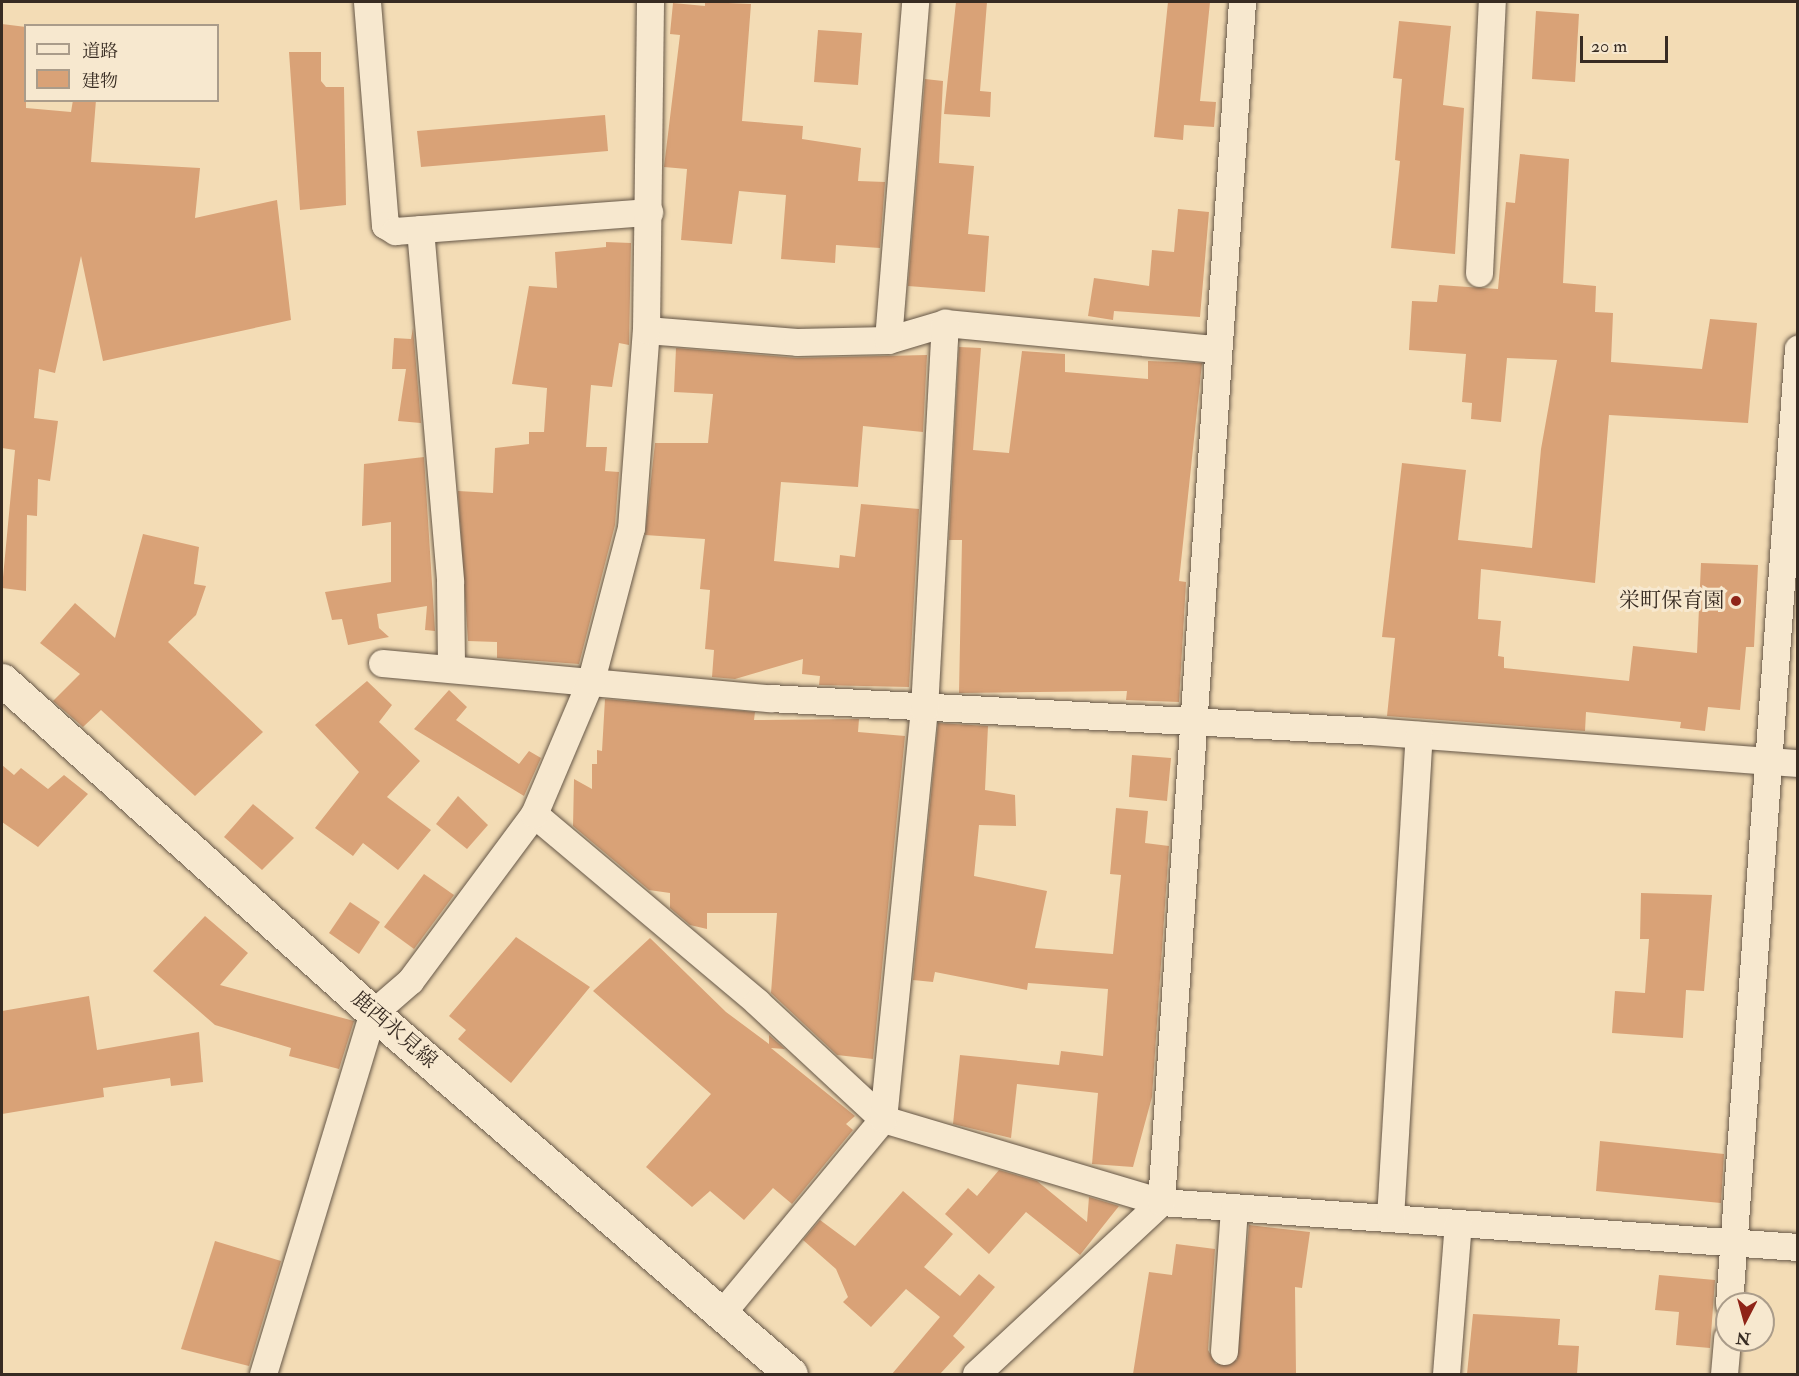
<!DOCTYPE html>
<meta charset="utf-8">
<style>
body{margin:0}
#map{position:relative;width:1799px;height:1376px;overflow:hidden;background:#f3dcb5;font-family:"IM FELL Double Pica","Noto Serif JP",serif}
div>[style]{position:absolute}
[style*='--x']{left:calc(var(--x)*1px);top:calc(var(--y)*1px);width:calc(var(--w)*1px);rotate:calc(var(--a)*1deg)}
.building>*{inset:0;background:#d9a277}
.roads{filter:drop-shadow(0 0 2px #665747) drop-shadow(0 0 2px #665747)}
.minor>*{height:27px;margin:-13.5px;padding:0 13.5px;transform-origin:13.5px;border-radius:13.5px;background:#f7e8cf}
.secondary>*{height:33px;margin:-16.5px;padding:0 16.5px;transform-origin:16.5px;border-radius:16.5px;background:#f7e8cf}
.dots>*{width:16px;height:16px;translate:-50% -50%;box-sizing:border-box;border:3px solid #f7e8cf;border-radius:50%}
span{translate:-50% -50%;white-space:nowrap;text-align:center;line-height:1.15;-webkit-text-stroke:6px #f7e8cf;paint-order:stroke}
.poi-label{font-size:21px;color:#372b22}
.right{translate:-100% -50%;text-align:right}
.street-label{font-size:21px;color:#372b22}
.frame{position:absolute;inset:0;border:3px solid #372b22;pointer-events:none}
.legend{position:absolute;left:24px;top:24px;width:195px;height:78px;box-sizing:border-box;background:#f7e8cf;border:2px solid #aa9c8a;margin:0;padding:8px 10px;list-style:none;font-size:18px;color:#372b22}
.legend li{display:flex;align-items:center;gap:12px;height:30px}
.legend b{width:30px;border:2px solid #aa9c8a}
.north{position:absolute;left:1715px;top:1292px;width:60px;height:60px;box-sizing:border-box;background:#f7e8cf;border:2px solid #aa9c8a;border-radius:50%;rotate:186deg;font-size:16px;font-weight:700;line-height:24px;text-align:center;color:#372b22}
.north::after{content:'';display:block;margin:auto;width:21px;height:27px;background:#8f2418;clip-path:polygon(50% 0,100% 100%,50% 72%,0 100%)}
.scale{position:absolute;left:1580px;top:36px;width:88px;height:27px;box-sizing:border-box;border:3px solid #372b22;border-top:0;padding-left:8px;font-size:18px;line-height:21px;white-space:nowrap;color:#372b22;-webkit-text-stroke:4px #f7e8cf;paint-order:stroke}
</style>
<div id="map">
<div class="building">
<div style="clip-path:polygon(705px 2px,751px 4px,742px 121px,803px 126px,802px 139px,861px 148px,858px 181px,885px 182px,880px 248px,836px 245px,835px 263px,781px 259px,786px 195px,739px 191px,732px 244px,681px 240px,687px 169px,664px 167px,680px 35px,670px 34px,673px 3px,705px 6px)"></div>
<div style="clip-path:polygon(956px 2px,987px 2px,980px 91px,991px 92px,990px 117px,944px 114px)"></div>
<div style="clip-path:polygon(1168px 2px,1210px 2px,1200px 101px,1216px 102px,1214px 127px,1184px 125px,1183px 140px,1154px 137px)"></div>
<div style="clip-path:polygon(1536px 11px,1579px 14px,1575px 82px,1532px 79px)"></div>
<div style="clip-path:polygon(1399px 21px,1451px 26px,1443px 105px,1464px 108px,1455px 254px,1391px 248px,1400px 161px,1395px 160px,1402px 79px,1393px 78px)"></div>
<div style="clip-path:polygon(2px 24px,26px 27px,26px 108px,71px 112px,73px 100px,96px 100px,91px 162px,200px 168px,195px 218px,277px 200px,291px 320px,103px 361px,81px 256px,55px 373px,39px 369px,34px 418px,58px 421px,50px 481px,38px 479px,37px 516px,27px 515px,26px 591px,2px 588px,15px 450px,2px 448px)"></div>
<div style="clip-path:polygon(818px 30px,862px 33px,858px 85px,814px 82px)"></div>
<div style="clip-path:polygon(289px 52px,321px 52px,321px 81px,326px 87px,344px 87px,346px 205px,300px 210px)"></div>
<div style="clip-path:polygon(925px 79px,943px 81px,939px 163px,974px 166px,968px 234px,989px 236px,985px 292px,908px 286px)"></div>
<div style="clip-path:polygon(605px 115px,608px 151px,421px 167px,417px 131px)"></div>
<div style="clip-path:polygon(1520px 154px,1569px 159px,1563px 283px,1596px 286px,1595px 312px,1613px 313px,1611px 362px,1702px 369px,1710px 319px,1757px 323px,1748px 423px,1609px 415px,1595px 583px,1481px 569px,1478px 619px,1501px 621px,1498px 656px,1504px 657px,1504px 668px,1629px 681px,1633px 646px,1697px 653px,1701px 563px,1758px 565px,1754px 647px,1746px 647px,1740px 710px,1708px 707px,1705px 731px,1680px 728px,1681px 722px,1586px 712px,1585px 731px,1387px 716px,1395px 638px,1382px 637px,1402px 463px,1466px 470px,1458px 540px,1532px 548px,1541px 449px,1557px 360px,1507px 358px,1501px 422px,1471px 419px,1472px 403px,1462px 402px,1466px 354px,1409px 350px,1412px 301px,1437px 302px,1439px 285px,1498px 289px,1506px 202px,1515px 203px)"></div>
<div style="clip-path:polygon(1178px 209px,1209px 212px,1200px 317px,1114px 311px,1113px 320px,1088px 316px,1094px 278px,1149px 286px,1152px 250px,1174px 252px)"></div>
<div style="clip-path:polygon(606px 242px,631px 243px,629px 345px,619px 343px,612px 387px,591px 385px,586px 447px,607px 447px,605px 471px,619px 472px,615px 525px,579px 664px,497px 658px,497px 642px,468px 641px,458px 491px,493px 493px,495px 448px,529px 444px,529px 432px,544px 432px,547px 388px,512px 384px,529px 286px,557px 288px,555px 252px,606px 247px)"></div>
<div style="clip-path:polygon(413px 328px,421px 423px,398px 421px,406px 369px,392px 369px,394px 338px,411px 339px)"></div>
<div style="clip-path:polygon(959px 347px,981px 348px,973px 450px,1009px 453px,1022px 351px,1065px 354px,1065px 372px,1148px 379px,1148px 361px,1202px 363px,1179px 581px,1186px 582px,1179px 702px,1126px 700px,1127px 691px,959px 693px,962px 540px,949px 540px)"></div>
<div style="clip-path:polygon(676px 348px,797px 358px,927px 355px,923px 432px,863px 426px,858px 487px,781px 482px,774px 561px,839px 568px,840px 555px,855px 557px,861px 504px,919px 509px,909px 687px,819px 685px,820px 676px,802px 674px,803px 659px,735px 679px,712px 677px,714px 650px,705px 649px,710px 590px,700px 589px,705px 539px,645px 535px,655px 443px,708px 443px,713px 394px,674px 392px)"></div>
<div style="clip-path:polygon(424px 457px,435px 631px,425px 630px,427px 606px,377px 614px,379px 628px,389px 637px,348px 645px,342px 619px,332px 620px,325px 592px,391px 582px,391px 522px,362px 526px,364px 464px)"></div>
<div style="clip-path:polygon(143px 534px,199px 547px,194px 584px,206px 586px,196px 615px,168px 642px,263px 732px,195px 796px,101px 710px,83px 727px,53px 701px,80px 674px,40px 643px,75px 603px,115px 638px)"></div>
<div style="clip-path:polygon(367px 681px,392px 705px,379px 722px,420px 761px,387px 797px,431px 830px,398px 870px,363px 843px,353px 856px,315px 828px,359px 772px,315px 725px)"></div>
<div style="clip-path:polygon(449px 690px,467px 707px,456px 720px,519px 764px,529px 751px,541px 758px,524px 796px,414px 729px)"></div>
<div style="clip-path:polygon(605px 699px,755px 712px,754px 720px,859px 719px,858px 732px,905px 736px,873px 1059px,837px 1055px,771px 993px,777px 913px,707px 913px,707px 929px,690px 925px,670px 908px,670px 893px,649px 890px,573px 826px,574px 779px,592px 789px,592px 764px,597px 764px,597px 750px,602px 751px)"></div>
<div style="clip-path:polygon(938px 723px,988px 726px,985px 790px,1015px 795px,1016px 826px,979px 825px,974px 876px,1047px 891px,1035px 948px,1113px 954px,1121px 875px,1110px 874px,1116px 808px,1148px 811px,1145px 843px,1169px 846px,1152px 1097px,1133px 1167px,1092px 1164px,1098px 1093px,1017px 1084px,1011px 1138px,953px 1124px,960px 1055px,1059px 1065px,1061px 1051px,1103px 1056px,1108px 989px,1028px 983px,1027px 990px,935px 972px,933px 982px,913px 980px)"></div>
<div style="clip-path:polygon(1132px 755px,1171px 758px,1167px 801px,1129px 797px)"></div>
<div style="clip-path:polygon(2px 765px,14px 775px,21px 768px,48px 789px,64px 775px,88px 794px,38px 847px,2px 822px)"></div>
<div style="clip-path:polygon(458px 796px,488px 825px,467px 849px,436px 824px)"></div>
<div style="clip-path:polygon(253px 804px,294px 838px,262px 870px,224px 837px)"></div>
<div style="clip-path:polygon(424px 874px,454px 895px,414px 949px,384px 927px)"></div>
<div style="clip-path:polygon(1641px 893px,1712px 895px,1704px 991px,1686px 990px,1683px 1038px,1612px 1033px,1615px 991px,1645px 993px,1649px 939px,1640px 939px)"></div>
<div style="clip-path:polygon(350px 902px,380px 922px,359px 954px,329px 933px)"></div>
<div style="clip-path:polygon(205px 916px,248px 953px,220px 985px,354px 1021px,339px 1069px,289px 1056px,291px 1048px,215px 1025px,153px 971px)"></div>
<div style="clip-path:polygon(516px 937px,590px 987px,511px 1083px,458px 1039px,466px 1030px,449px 1016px)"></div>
<div style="clip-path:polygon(650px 938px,726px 1012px,769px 1044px,769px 1035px,785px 1049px,771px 1048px,855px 1116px,846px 1124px,853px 1130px,792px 1204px,773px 1188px,744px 1220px,710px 1191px,692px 1207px,646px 1167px,711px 1094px,593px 991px)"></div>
<div style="clip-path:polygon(89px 996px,97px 1050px,199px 1032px,203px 1082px,171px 1086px,170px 1078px,103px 1088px,104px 1097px,2px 1114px,2px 1011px)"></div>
<div style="clip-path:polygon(1600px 1141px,1724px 1154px,1721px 1203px,1596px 1191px)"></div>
<div style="clip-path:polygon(999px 1170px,1037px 1181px,1087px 1222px,1089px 1197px,1119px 1206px,1080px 1255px,1026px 1212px,989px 1254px,945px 1214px,968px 1188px,977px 1196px)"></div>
<div style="clip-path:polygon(903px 1191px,953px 1234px,924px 1267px,960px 1296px,979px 1274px,995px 1287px,953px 1336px,965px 1347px,940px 1374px,892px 1374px,940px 1317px,906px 1289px,871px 1327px,843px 1302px,848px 1297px,836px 1269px,803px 1240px,820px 1220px,855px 1246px)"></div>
<div style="clip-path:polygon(1249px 1225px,1310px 1232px,1302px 1288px,1295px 1287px,1296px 1374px,1133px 1374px,1149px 1272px,1172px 1275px,1176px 1244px,1215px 1249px,1208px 1350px,1216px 1364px,1237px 1360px)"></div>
<div style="clip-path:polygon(215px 1241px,281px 1261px,249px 1366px,181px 1349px)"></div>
<div style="clip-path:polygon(1659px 1275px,1715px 1280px,1710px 1348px,1676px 1345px,1679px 1312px,1655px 1310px)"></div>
<div style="clip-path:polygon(1473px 1314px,1560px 1319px,1558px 1345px,1579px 1346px,1577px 1374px,1467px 1374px)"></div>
</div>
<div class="roads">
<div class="minor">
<div style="--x:367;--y:2;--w:224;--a:85.4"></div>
<div style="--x:385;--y:225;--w:12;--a:31"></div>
<div style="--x:395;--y:231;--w:255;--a:-4.3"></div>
<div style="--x:420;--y:229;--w:354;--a:85.1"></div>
<div style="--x:450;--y:582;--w:86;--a:89.3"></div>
<div style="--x:1479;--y:273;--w:271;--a:-87.3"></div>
<div style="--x:646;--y:330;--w:151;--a:4.5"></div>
<div style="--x:797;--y:342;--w:91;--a:-1.3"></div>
<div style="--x:888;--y:340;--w:59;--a:-16.6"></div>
<div style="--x:945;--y:323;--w:272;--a:5.5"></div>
<div style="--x:888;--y:340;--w:339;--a:-85.4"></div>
<div style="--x:382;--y:663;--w:390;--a:5.2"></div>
<div style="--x:770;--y:698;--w:602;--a:3.14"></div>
<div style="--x:1371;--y:731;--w:428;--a:4.3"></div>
<div style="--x:534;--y:814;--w:292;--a:40.1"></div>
<div style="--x:757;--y:1002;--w:172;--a:42.9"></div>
<div style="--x:883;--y:1119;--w:290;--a:16.6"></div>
<div style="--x:1161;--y:1202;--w:639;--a:4.04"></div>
<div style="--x:1390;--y:1218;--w:484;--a:-86.6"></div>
<div style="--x:1729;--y:1304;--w:958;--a:-85.87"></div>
<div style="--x:721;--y:1314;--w:254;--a:-50.3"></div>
<div style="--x:883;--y:1119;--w:412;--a:-84.3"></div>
<div style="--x:924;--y:709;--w:387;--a:-86.9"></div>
<div style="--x:1224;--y:1351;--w:144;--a:-86"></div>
<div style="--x:263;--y:1374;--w:377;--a:-73.1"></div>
<div style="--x:373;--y:1013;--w:49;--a:-40.9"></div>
<div style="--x:410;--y:981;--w:208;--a:-53.4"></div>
<div style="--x:534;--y:814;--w:146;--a:-67"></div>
<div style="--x:591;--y:680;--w:157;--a:-75.3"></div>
<div style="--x:631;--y:528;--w:199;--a:-85.7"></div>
<div style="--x:646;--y:330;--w:328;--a:-89.3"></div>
<div style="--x:976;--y:1374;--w:253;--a:-42.9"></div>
<div style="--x:1161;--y:1202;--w:1203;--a:-86.14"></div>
<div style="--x:1446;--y:1374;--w:151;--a:-85.5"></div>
<div style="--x:1724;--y:1374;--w:37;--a:-85"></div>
</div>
<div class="secondary">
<div style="--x:2;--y:680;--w:499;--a:41.9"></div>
<div style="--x:373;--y:1013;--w:552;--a:40.82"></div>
</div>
</div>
<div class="dots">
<div style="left:1736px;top:601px;background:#8f2418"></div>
</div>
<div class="poi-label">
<span class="right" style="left:1724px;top:601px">栄町保育園</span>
</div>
<div class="street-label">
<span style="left:394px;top:1030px;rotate:41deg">鹿西氷見線</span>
</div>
<div class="frame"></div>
<ul class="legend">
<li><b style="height:8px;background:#f7e8cf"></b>道路</li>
<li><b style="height:16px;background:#d9a277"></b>建物</li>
</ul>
<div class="north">N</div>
<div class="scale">20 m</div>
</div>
